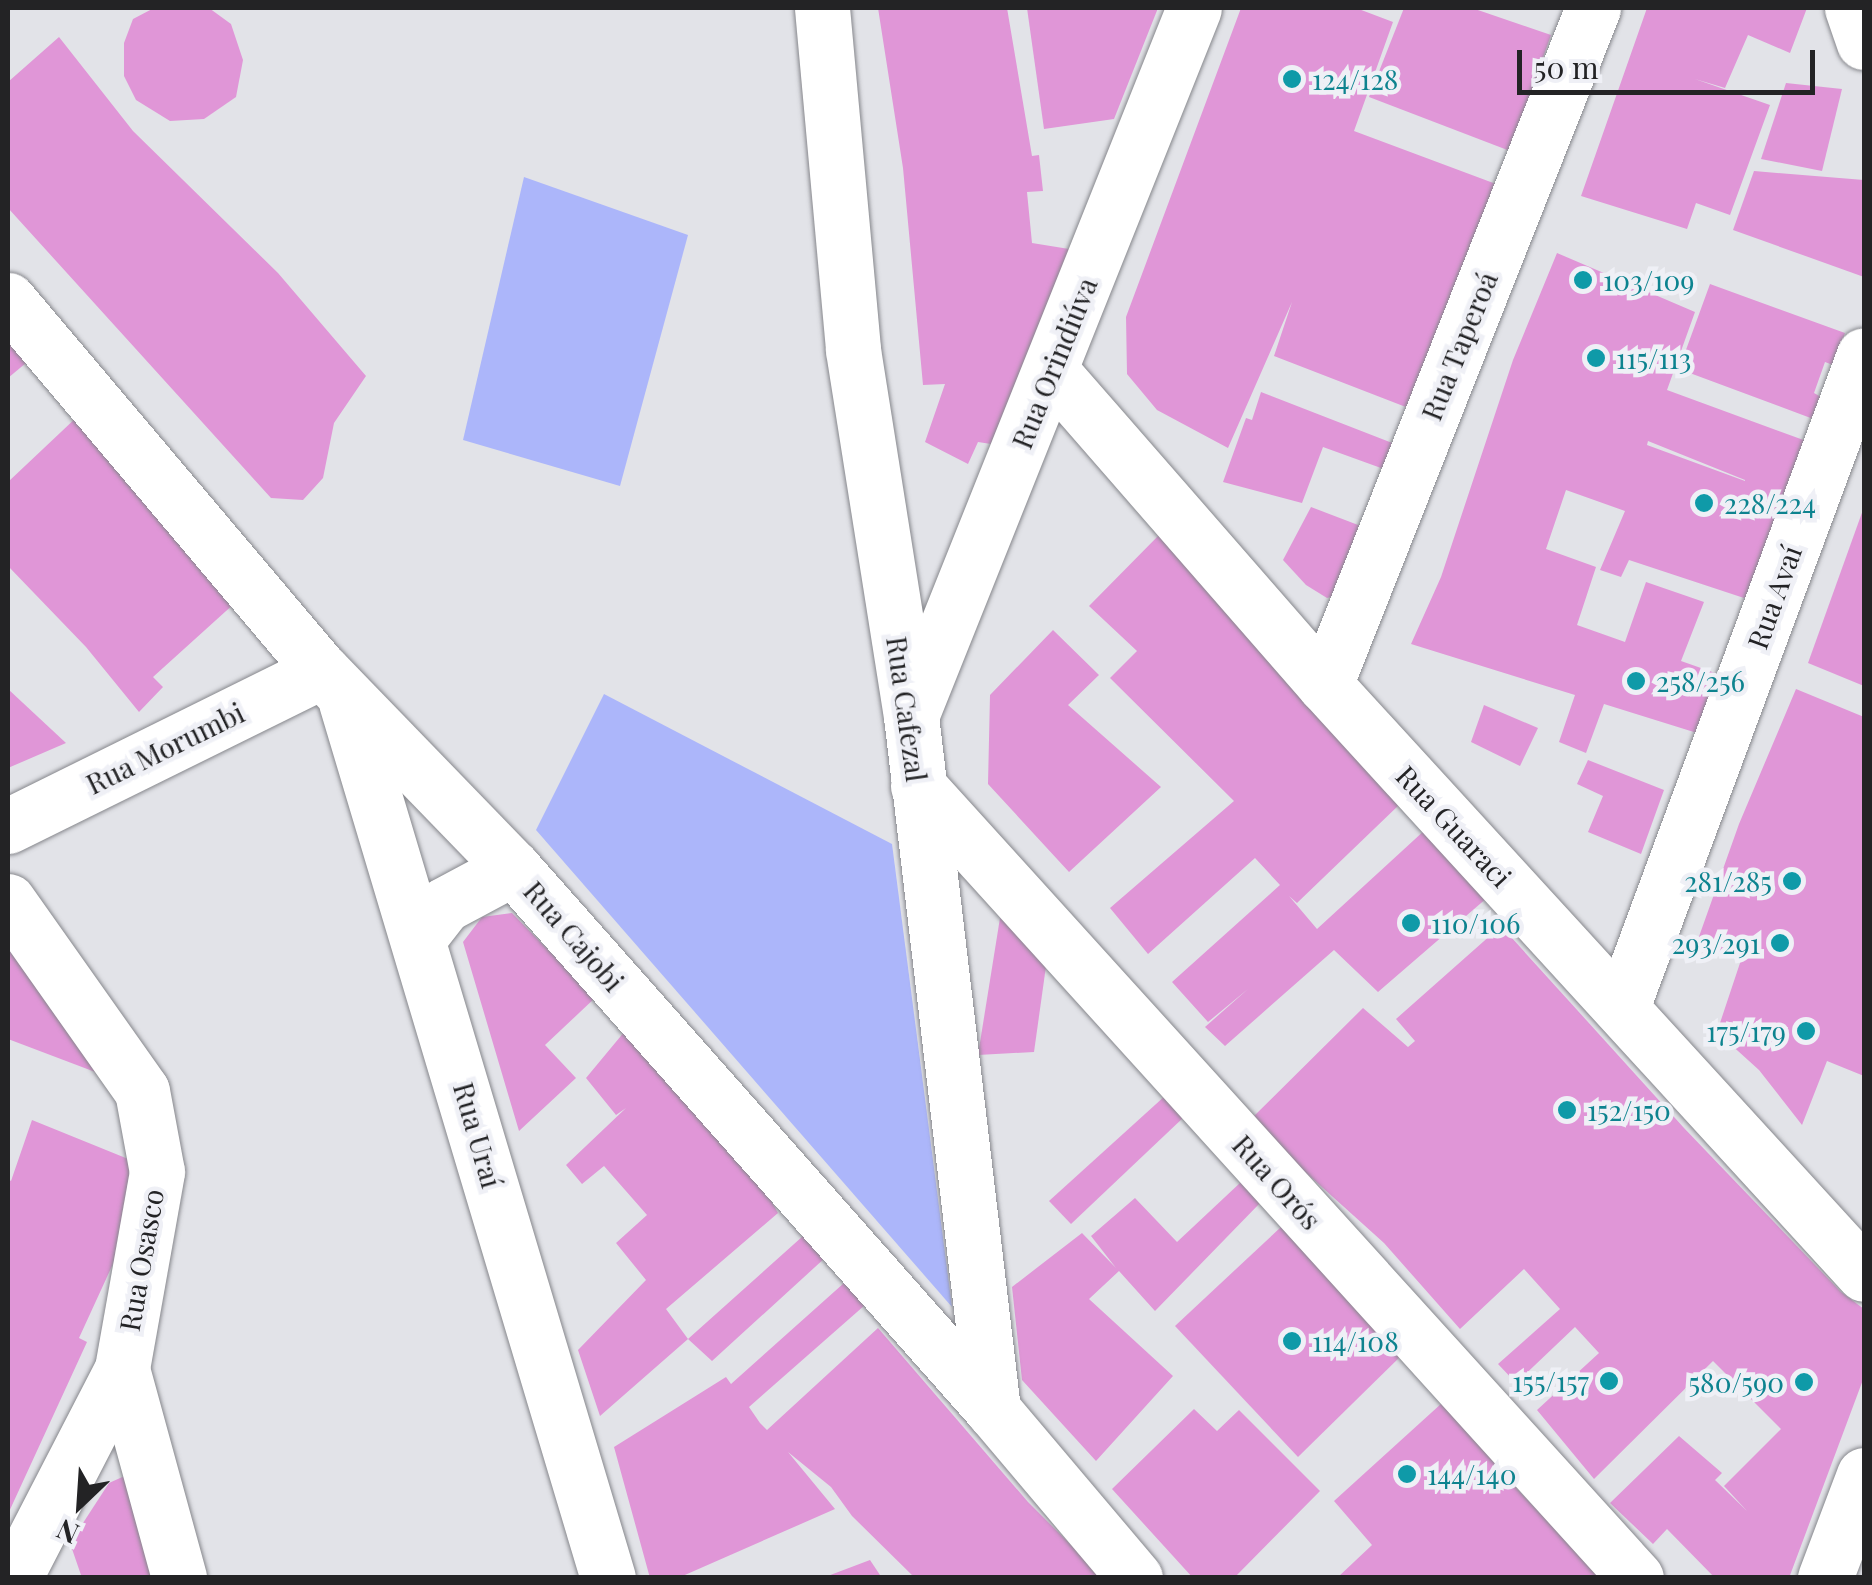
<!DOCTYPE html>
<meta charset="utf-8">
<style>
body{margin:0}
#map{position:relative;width:1872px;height:1585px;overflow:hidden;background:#e2e3e8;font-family:"Playfair Display",serif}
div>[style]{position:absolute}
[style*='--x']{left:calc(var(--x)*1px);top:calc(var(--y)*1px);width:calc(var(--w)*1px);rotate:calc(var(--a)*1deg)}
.green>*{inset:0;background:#acb6fa}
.building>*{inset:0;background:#e096d7}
.roads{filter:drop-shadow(0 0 2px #86878c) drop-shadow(0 0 2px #86878c)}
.minor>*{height:55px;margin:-27.5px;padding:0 27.5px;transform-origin:27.5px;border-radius:27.5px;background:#fff}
.dots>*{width:28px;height:28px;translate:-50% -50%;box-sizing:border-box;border:5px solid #eff0f6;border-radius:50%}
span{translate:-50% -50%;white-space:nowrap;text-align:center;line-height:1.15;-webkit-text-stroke:9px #eff0f6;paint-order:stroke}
.culture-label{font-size:28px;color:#0d838f}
.left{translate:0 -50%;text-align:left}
.right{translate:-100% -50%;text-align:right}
.street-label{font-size:28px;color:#232325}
.frame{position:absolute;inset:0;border:10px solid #232325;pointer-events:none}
.north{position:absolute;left:30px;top:1455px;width:100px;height:100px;-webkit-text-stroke:8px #eff0f6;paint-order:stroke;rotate:205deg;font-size:28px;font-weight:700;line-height:40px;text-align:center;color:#232325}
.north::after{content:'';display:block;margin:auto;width:35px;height:45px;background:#232325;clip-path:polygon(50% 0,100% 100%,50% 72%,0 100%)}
.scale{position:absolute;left:1517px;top:50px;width:298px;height:45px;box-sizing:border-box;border:5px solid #232325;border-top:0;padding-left:12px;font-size:30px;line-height:35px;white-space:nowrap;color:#232325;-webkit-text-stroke:8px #eff0f6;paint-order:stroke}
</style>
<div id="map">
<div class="green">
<div style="clip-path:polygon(524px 177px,688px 235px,620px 486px,463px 440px)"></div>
<div style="clip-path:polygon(604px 694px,892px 844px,952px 1307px,536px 830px)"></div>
</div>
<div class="building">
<div style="clip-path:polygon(154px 8px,209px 8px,231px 24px,243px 60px,236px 97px,204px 119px,170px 121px,136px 100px,124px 76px,124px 43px,133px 19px)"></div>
<div style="clip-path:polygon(878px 8px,1007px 8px,1032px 156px,1039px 155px,1043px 191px,1027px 192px,1032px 243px,1069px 249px,991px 444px,978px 442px,968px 464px,925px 442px,945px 384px,923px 385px,903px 168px)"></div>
<div style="clip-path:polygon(1027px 8px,1158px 8px,1114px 119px,1044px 129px)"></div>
<div style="clip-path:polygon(1241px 8px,1356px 8px,1393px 22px,1354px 131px,1496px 184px,1411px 409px,1274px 356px,1292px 302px,1228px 448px,1157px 410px,1127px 374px,1126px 317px)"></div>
<div style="clip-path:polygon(1404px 8px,1472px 8px,1551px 35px,1510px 151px,1369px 97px)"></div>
<div style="clip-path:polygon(1647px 8px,1807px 8px,1790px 53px,1748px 35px,1725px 88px,1695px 79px,1770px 105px,1730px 215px,1696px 203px,1687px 229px,1581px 196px)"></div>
<div style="clip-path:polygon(59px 37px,133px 131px,278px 273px,366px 376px,334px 423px,323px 478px,303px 500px,271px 498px,8px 208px,8px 82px)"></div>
<div style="clip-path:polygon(1786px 83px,1842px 89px,1822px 171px,1761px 159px)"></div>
<div style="clip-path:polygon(1754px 171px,1864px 180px,1864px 277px,1733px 230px)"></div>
<div style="clip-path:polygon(evenodd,1557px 253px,1695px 312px,1667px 390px,1809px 442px,1747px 599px,1629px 560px,1621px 577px,1600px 570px,1625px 511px,1566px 490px,1546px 549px,1596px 567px,1577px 625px,1625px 642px,1646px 582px,1704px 602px,1681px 661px,1718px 674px,1697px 733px,1604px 704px,1586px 753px,1559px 742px,1575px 695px,1411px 644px,1441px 577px,1513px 360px,1557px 253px,1648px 441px,1745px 480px,1745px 481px,1647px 445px,1648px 441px)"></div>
<div style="clip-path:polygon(1710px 284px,1845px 333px,1833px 365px,1825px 362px,1814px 393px,1821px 397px,1816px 420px,1679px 369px)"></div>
<div style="clip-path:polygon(8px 328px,32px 358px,8px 378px)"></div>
<div style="clip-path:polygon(1261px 392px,1400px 446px,1392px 472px,1323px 447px,1302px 503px,1223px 482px,1246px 418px,1252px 420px)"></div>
<div style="clip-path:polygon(79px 415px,236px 602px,153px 677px,163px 687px,139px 712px,86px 647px,8px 566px,8px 482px)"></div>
<div style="clip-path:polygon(1311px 507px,1366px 528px,1347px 593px,1327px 598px,1306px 585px,1283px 560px)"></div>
<div style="clip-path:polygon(1864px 507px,1864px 686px,1808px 663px)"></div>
<div style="clip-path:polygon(1160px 534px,1400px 804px,1297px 903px,1289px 896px,1317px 929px,1426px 829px,1488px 897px,1378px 992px,1334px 950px,1225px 1046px,1205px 1027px,1248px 989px,1208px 1022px,1172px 982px,1280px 885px,1255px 858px,1148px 954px,1110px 908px,1234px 801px,1110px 678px,1137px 651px,1089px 606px)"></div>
<div style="clip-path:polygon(1053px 630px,1099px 675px,1068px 705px,1161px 787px,1069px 872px,988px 784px,990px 695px)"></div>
<div style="clip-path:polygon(8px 689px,66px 743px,8px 768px)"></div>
<div style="clip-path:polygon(1796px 689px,1864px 717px,1864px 1076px,1827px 1061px,1802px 1125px,1759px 1070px,1717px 1032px,1741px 960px,1696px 945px,1739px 824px)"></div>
<div style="clip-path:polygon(1484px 705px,1538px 728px,1520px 766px,1471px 742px)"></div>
<div style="clip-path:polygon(1588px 760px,1664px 790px,1641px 854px,1588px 832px,1603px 796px,1577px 784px)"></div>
<div style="clip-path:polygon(512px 913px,557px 959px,561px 955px,596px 997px,545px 1045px,576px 1078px,519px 1131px,463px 942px,482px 917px)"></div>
<div style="clip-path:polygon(1000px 918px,1047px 959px,1034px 1052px,978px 1055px)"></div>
<div style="clip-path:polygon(8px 923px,111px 1078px,8px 1039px)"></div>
<div style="clip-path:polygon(1501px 926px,1684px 1128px,1841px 1292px,1864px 1309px,1864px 1377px,1789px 1578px,1715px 1578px,1667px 1529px,1653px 1544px,1610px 1503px,1679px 1436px,1722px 1473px,1715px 1480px,1747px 1511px,1724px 1486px,1781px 1429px,1713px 1361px,1594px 1479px,1537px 1410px,1599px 1353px,1575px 1327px,1516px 1383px,1498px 1364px,1560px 1309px,1524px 1269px,1460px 1329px,1384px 1243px,1293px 1161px,1253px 1117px,1363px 1008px,1408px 1047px,1415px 1041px,1396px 1019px)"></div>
<div style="clip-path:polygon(625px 1031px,760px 1181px,778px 1213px,666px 1309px,688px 1339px,803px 1236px,826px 1257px,712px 1361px,688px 1339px,600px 1416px,578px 1350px,646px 1280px,616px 1243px,647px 1215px,604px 1166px,582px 1184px,566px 1165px,626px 1108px,616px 1115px,586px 1078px)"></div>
<div style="clip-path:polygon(1166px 1095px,1184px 1117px,1071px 1224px,1049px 1201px)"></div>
<div style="clip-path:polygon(32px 1120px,143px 1165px,129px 1229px,79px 1338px,87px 1342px,8px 1514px,8px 1179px,11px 1181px)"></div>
<div style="clip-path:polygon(1241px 1182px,1261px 1202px,1155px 1311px,1119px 1271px,1089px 1299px,1173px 1376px,1096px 1461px,1022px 1380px,1012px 1287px,1082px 1233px,1116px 1268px,1091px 1236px,1135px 1198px,1177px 1242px)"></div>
<div style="clip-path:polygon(1281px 1227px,1404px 1353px,1298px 1457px,1175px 1326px)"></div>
<div style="clip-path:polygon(844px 1283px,865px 1305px,749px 1407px,760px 1423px,767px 1430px,878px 1328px,1028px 1502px,1104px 1578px,915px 1578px,852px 1516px,831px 1487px,788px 1452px,835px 1509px,678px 1578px,650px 1578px,614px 1447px,726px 1377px,731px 1384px)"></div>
<div style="clip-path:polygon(1442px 1403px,1519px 1491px,1602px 1578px,1337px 1578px,1372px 1545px,1334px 1501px)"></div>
<div style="clip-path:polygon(1194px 1409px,1217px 1431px,1239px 1410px,1320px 1491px,1234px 1578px,1193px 1578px,1112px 1489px)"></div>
<div style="clip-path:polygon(129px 1474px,158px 1578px,82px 1578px,70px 1543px,109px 1483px)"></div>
<div style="clip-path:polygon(870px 1560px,882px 1578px,825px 1578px,825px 1577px)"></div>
</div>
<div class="roads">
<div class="minor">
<div style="--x:822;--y:8;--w:343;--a:84.8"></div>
<div style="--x:853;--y:350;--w:371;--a:81"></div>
<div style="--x:911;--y:716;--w:699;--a:83.26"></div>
<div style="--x:1852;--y:8;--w:36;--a:71"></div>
<div style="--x:8;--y:300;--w:486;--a:49.8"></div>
<div style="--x:322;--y:671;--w:274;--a:45.9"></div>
<div style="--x:513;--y:868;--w:724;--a:48.47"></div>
<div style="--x:993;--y:1410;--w:220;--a:49.8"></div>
<div style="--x:1051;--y:371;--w:417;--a:48.9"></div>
<div style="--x:1325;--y:685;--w:798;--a:47.54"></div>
<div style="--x:1325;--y:685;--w:728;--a:-68.4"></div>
<div style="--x:346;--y:702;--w:914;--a:73.35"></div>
<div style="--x:911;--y:716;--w:762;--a:-68.21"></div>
<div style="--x:918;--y:786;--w:1069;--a:47.81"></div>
<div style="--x:8;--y:826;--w:350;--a:-26.3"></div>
<div style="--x:8;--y:901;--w:232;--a:54.8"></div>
<div style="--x:142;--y:1091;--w:82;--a:79.5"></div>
<div style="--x:157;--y:1172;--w:200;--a:100.1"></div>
<div style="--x:122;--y:1369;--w:235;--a:117.3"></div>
<div style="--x:420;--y:936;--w:39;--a:-52"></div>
<div style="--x:444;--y:905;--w:78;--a:-28.2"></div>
<div style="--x:1622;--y:1007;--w:695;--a:-69.64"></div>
<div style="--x:122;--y:1369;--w:217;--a:74.7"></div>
<div style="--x:1825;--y:1578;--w:110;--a:-69.3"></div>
</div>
</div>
<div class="dots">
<div style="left:1292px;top:79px;background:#0f9aa8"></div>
<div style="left:1583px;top:280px;background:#0f9aa8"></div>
<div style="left:1596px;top:358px;background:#0f9aa8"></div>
<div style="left:1704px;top:503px;background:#0f9aa8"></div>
<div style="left:1636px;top:681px;background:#0f9aa8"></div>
<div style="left:1792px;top:881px;background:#0f9aa8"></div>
<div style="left:1411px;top:923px;background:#0f9aa8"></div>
<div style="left:1780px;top:943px;background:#0f9aa8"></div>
<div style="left:1806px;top:1031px;background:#0f9aa8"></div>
<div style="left:1567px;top:1110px;background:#0f9aa8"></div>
<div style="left:1292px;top:1341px;background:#0f9aa8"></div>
<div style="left:1609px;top:1381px;background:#0f9aa8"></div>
<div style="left:1804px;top:1382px;background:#0f9aa8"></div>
<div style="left:1407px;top:1474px;background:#0f9aa8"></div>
</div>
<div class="culture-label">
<span class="left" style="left:1312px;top:79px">124/128</span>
<span class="left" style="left:1603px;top:280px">103/109</span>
<span class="left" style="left:1616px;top:358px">115/113</span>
<span class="left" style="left:1724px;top:503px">228/224</span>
<span class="left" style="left:1656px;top:681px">258/256</span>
<span class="right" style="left:1772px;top:881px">281/285</span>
<span class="left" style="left:1431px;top:923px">110/106</span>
<span class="right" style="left:1760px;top:943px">293/291</span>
<span class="right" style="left:1786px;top:1031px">175/179</span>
<span class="left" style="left:1587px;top:1110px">152/150</span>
<span class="left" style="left:1312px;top:1341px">114/108</span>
<span class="right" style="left:1589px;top:1381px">155/157</span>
<span class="right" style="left:1784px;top:1382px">580/590</span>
<span class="left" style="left:1427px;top:1474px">144/140</span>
</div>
<div class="street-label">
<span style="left:1459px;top:346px;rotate:-68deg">Rua Taperoá</span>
<span style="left:1054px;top:363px;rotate:-68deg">Rua Orindiúva</span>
<span style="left:1774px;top:597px;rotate:-70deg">Rua Avaí</span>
<span style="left:907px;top:709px;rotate:82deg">Rua Cafezal</span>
<span style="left:165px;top:748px;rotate:-26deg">Rua Morumbi</span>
<span style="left:1454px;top:826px;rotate:47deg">Rua Guaraci</span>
<span style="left:574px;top:936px;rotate:49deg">Rua Cajobi</span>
<span style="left:478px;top:1135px;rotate:74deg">Rua Uraí</span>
<span style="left:1277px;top:1182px;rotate:48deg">Rua Orós</span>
<span style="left:141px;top:1260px;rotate:-80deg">Rua Osasco</span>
</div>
<div class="frame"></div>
<div class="north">N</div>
<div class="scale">50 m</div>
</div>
